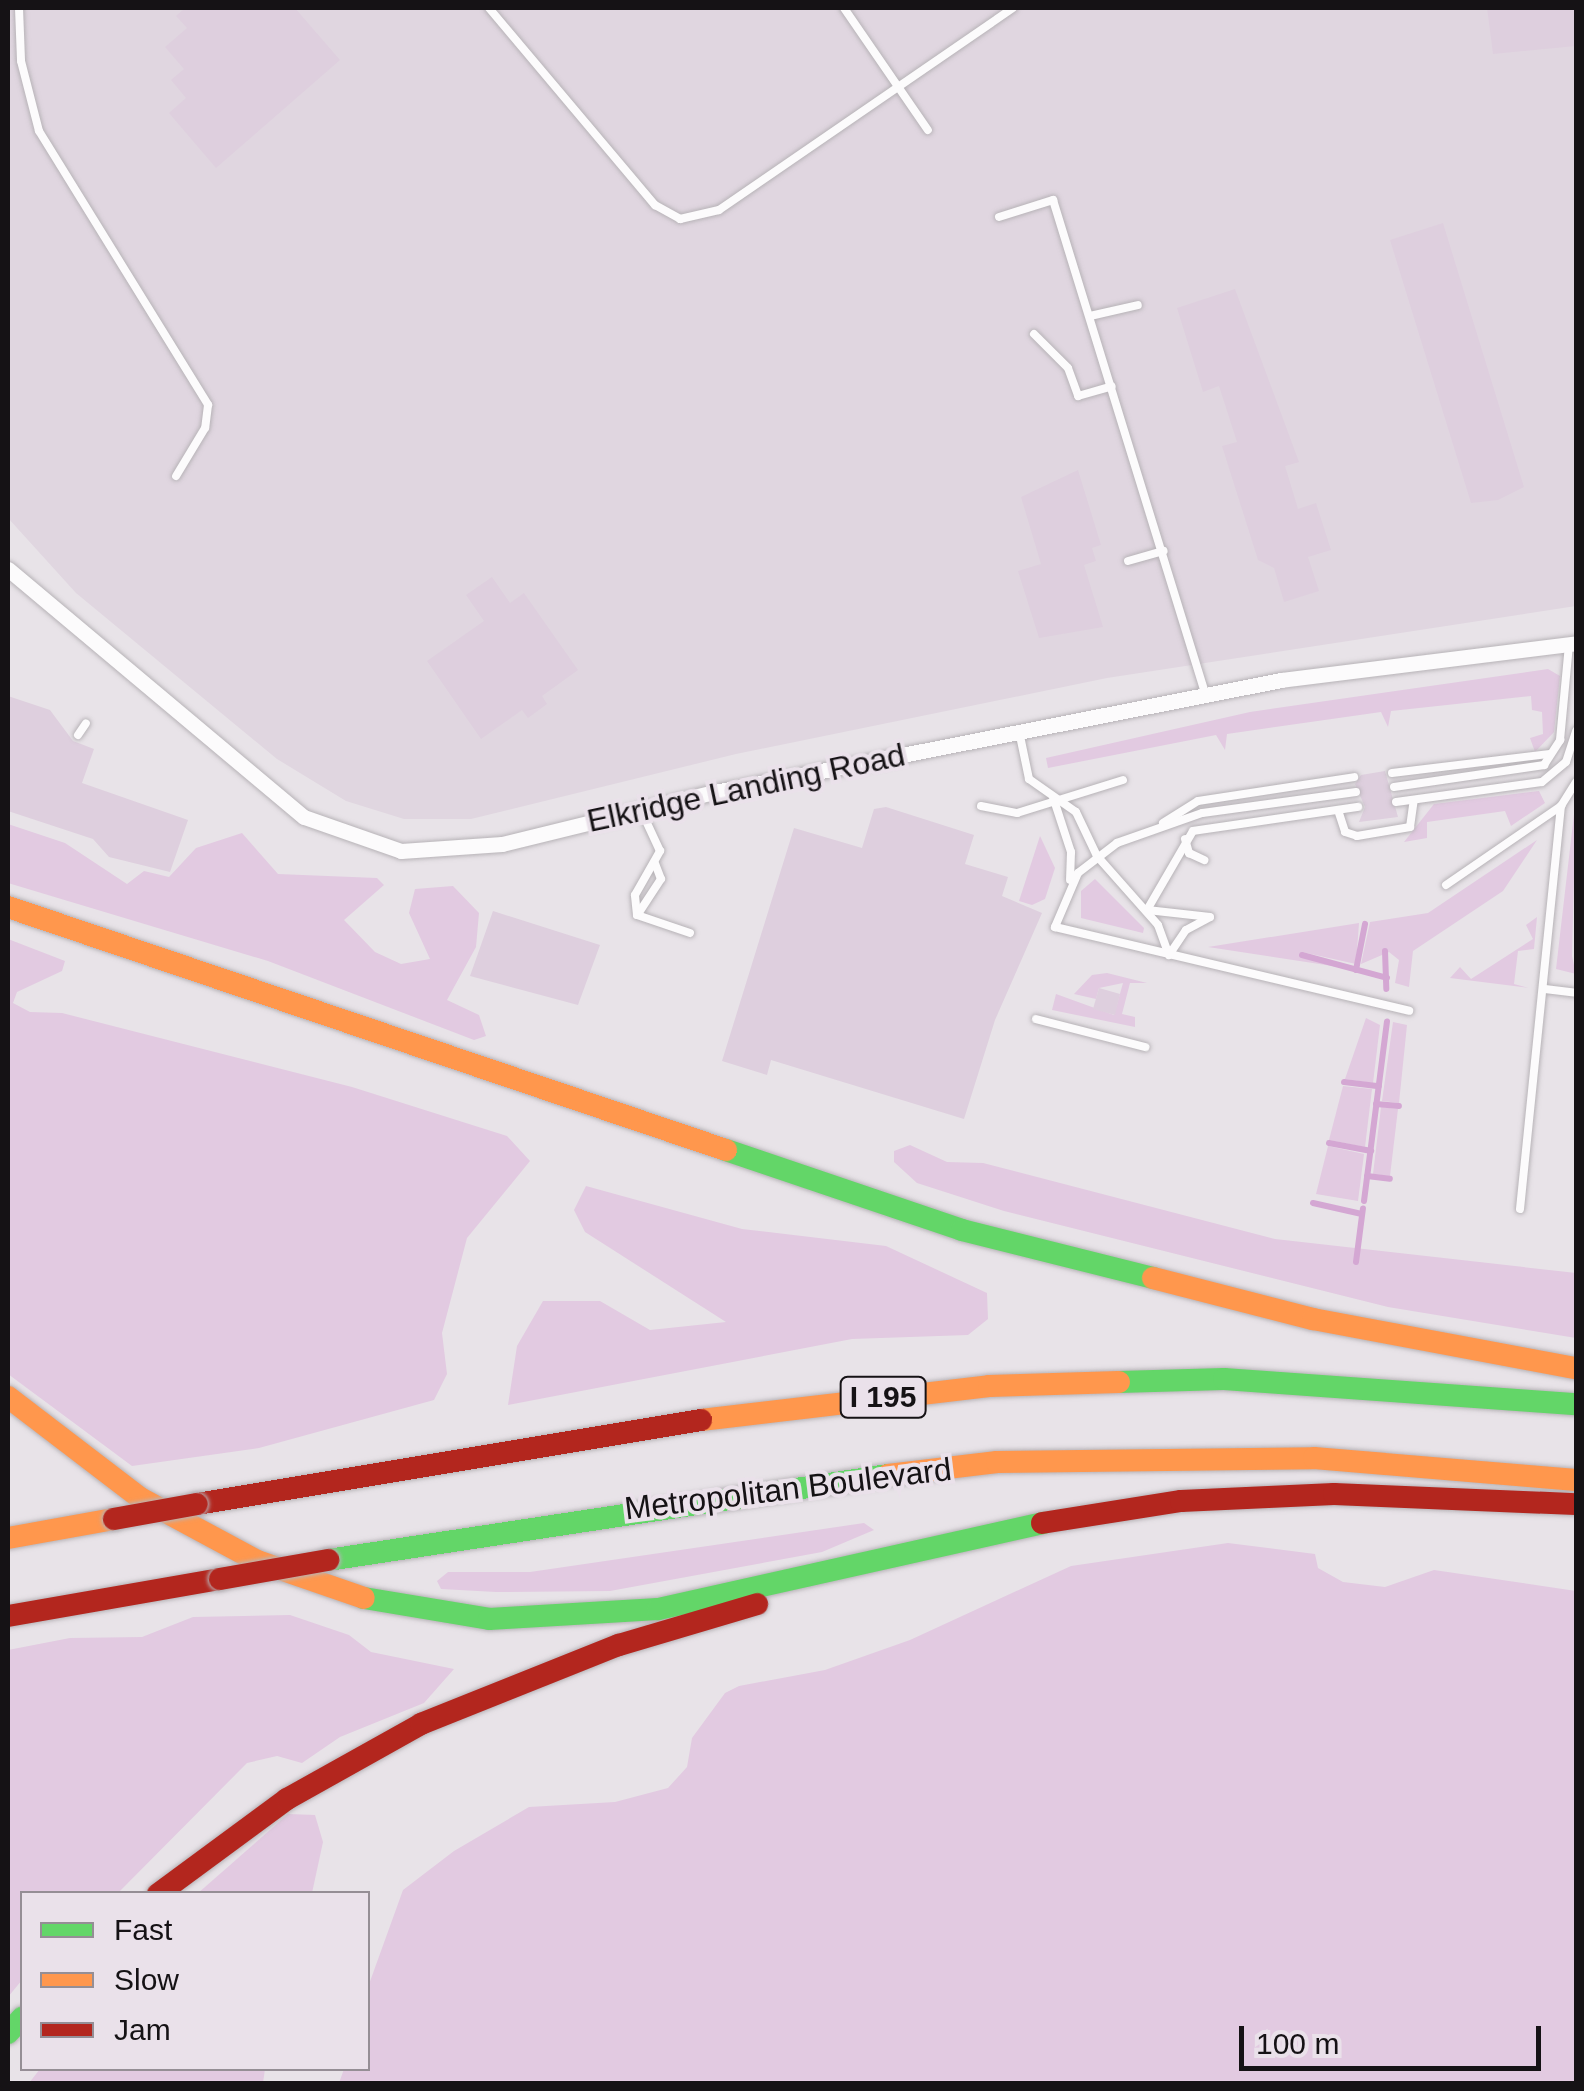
<!DOCTYPE html>
<style>
body{margin:0}
#map{position:relative;width:1584px;height:2091px;overflow:hidden;background:#e8e3e8;font-family:Arial,sans-serif}
div>[style]{position:absolute}
[style*='--x']{left:calc(var(--x)*1px);top:calc(var(--y)*1px);width:calc(var(--w)*1px);rotate:calc(var(--a)*1deg)}
.built>*{inset:0;background:#e0d6e0}
.green>*{inset:0;background:#e2cae1}
.stream>*{height:6px;margin:-3px;padding:0 3px;transform-origin:3px;border-radius:3px;background:#d4a7d3}
.building>*{inset:0;background:#decfde}
.roads{filter:drop-shadow(0 0 2px #b7b3b7) drop-shadow(0 0 2px #b7b3b7)}
.lane>*{height:8px;margin:-4px;padding:0 4px;transform-origin:4px;border-radius:4px;background:#fcfbfc}
.street>*{height:15px;margin:-7.5px;padding:0 7.5px;transform-origin:7.5px;border-radius:7.5px;background:#fcfbfc}
.fast>*{height:22px;margin:-11px;padding:0 11px;transform-origin:11px;border-radius:11px;background:#63d668}
.slow>*{height:22px;margin:-11px;padding:0 11px;transform-origin:11px;border-radius:11px;background:#ff974d}
.jam>*{height:22px;margin:-11px;padding:0 11px;transform-origin:11px;border-radius:11px;background:#b3261e}
.bridges{filter:drop-shadow(0 0 2px #b7b3b7) drop-shadow(0 0 2px #b7b3b7)}
.jam-bridge>*{height:22px;margin:-11px;padding:0 11px;transform-origin:11px;border-radius:11px;background:#b3261e}
span{translate:-50% -50%;white-space:nowrap;text-align:center;line-height:1.15;-webkit-text-stroke:8px #eae1ea;paint-order:stroke}
.shield-label span{padding:2px 8px;background:#eae1ea;border:2px solid;border-radius:8px;-webkit-text-stroke-width:0}
.shield-label{font-size:30px;color:#151215;font-weight:700}
.street-label{font-size:32px;color:#151215}
.frame{position:absolute;inset:0;border:10px solid #151215;pointer-events:none}
.legend{position:absolute;left:20px;top:1891px;width:350px;height:180px;box-sizing:border-box;background:#eae1ea;border:2px solid #958e95;margin:0;padding:12px 18px;list-style:none;font-size:30px;color:#151215}
.legend li{display:flex;align-items:center;gap:20px;height:50px}
.legend b{width:50px;border:2px solid #958e95}
.scale{position:absolute;left:1239px;top:2026px;width:302px;height:45px;box-sizing:border-box;border:5px solid #151215;border-top:0;padding-left:12px;font-size:30px;line-height:35px;white-space:nowrap;color:#151215;-webkit-text-stroke:8px #eae1ea;paint-order:stroke}
</style>
<div id="map">
<div class="built">
<div style="clip-path:polygon(8px 8px,1576px 8px,1576px 606px,1107px 678px,736px 754px,471px 819px,404px 819px,346px 801px,277px 759px,76px 593px,8px 518px)"></div>
</div>
<div class="green">
<div style="clip-path:polygon(1548px 669px,1560px 676px,1554px 732px,1535px 752px,1530px 738px,1543px 734px,1542px 712px,1532px 710px,1531px 696px,1391px 711px,1388px 727px,1381px 712px,1227px 734px,1225px 750px,1216px 735px,1048px 768px,1046px 758px,1250px 712px)"></div>
<div style="clip-path:polygon(1539px 791px,1545px 803px,1511px 826px,1505px 811px,1427px 822px,1427px 838px,1404px 842px,1434px 804px)"></div>
<div style="clip-path:polygon(1576px 797px,1572px 956px,1576px 974px,1556px 969px)"></div>
<div style="clip-path:polygon(8px 824px,65px 843px,127px 884px,144px 871px,169px 877px,196px 848px,242px 833px,278px 874px,377px 878px,384px 885px,344px 920px,375px 952px,401px 964px,430px 959px,409px 913px,415px 889px,453px 886px,479px 913px,476px 947px,447px 1000px,479px 1015px,486px 1036px,474px 1040px,268px 961px,8px 883px)"></div>
<div style="clip-path:polygon(1040px 836px,1055px 868px,1045px 899px,1032px 905px,1019px 901px)"></div>
<div style="clip-path:polygon(1537px 840px,1503px 891px,1413px 951px,1409px 987px,1395px 983px,1399px 960px,1389px 952px,1361px 964px,1370px 922px,1428px 913px)"></div>
<div style="clip-path:polygon(1095px 879px,1144px 928px,1143px 933px,1081px 918px,1081px 891px)"></div>
<div style="clip-path:polygon(1537px 917px,1534px 949px,1518px 951px,1514px 984px,1529px 988px,1450px 978px,1460px 967px,1471px 979px,1533px 939px,1526px 925px)"></div>
<div style="clip-path:polygon(1359px 923px,1356px 964px,1302px 952px,1339px 967px,1208px 947px)"></div>
<div style="clip-path:polygon(8px 939px,65px 961px,62px 971px,17px 992px,13px 1003px,30px 1012px,62px 1013px,352px 1087px,507px 1136px,530px 1161px,467px 1238px,442px 1333px,447px 1374px,434px 1400px,259px 1448px,132px 1466px,8px 1374px)"></div>
<div style="clip-path:polygon(1107px 973px,1147px 983px,1130px 983px,1122px 1014px,1135px 1017px,1135px 1027px,1052px 1010px,1056px 994px,1114px 1015px,1123px 983px,1099px 988px,1096px 999px,1074px 994px,1092px 975px)"></div>
<div style="clip-path:polygon(1366px 1018px,1380px 1025px,1373px 1083px,1345px 1079px)"></div>
<div style="clip-path:polygon(1393px 1022px,1407px 1025px,1399px 1103px,1382px 1101px)"></div>
<div style="clip-path:polygon(1343px 1086px,1372px 1089px,1365px 1147px,1329px 1140px)"></div>
<div style="clip-path:polygon(1381px 1107px,1398px 1109px,1390px 1176px,1373px 1174px)"></div>
<div style="clip-path:polygon(910px 1145px,947px 1162px,983px 1163px,1275px 1239px,1576px 1273px,1576px 1338px,1388px 1307px,1004px 1211px,917px 1183px,894px 1162px,894px 1151px)"></div>
<div style="clip-path:polygon(1328px 1146px,1364px 1154px,1358px 1201px,1316px 1194px)"></div>
<div style="clip-path:polygon(586px 1186px,742px 1229px,886px 1246px,987px 1293px,988px 1319px,968px 1335px,852px 1339px,508px 1405px,517px 1346px,543px 1301px,600px 1301px,650px 1330px,726px 1322px,585px 1232px,574px 1210px)"></div>
<div style="clip-path:polygon(864px 1523px,874px 1530px,822px 1552px,610px 1591px,496px 1592px,441px 1589px,437px 1581px,448px 1572px,530px 1572px)"></div>
<div style="clip-path:polygon(1228px 1543px,1315px 1554px,1318px 1568px,1343px 1582px,1385px 1587px,1434px 1570px,1576px 1591px,1576px 2083px,339px 2083px,344px 2069px,368px 2068px,368px 1987px,403px 1890px,454px 1851px,529px 1807px,615px 1802px,668px 1788px,687px 1767px,692px 1738px,725px 1693px,739px 1686px,825px 1670px,910px 1640px,1071px 1566px)"></div>
<div style="clip-path:polygon(290px 1615px,349px 1635px,371px 1652px,454px 1669px,424px 1703px,340px 1737px,302px 1763px,277px 1756px,247px 1763px,118px 1893px,22px 1894px,22px 1980px,8px 1997px,8px 1650px,70px 1638px,142px 1637px,193px 1617px)"></div>
<div style="clip-path:polygon(288px 1814px,315px 1815px,323px 1842px,312px 1893px,197px 1894px)"></div>
<div style="clip-path:polygon(40px 2069px,40px 2068px,265px 2069px,263px 2083px,29px 2083px)"></div>
</div>
<div class="stream">
<div style="--x:1385;--y:951;--w:38;--a:88"></div>
<div style="--x:1302;--y:955;--w:88;--a:15.1"></div>
<div style="--x:1356;--y:970;--w:47;--a:-78.9"></div>
<div style="--x:1344;--y:1082;--w:35;--a:7"></div>
<div style="--x:1376;--y:1104;--w:23;--a:5"></div>
<div style="--x:1329;--y:1143;--w:43;--a:10.8"></div>
<div style="--x:1367;--y:1176;--w:23;--a:7"></div>
<div style="--x:1364;--y:1201;--w:181;--a:-82.7"></div>
<div style="--x:1313;--y:1203;--w:50;--a:12.7"></div>
<div style="--x:1356;--y:1262;--w:54;--a:-82.6"></div>
</div>
<div class="building">
<div style="clip-path:polygon(185px 8px,295px 8px,340px 60px,216px 168px,169px 113px,186px 98px,171px 80px,184px 69px,165px 47px,187px 28px,176px 16px)"></div>
<div style="clip-path:polygon(1487px 8px,1576px 8px,1576px 46px,1493px 54px)"></div>
<div style="clip-path:polygon(1443px 223px,1524px 487px,1498px 500px,1471px 503px,1390px 240px)"></div>
<div style="clip-path:polygon(1235px 289px,1299px 462px,1285px 466px,1298px 509px,1316px 503px,1331px 550px,1308px 557px,1319px 591px,1284px 602px,1274px 568px,1258px 560px,1222px 446px,1237px 442px,1219px 386px,1203px 392px,1177px 308px)"></div>
<div style="clip-path:polygon(1078px 470px,1101px 545px,1092px 548px,1096px 561px,1084px 565px,1103px 627px,1039px 638px,1018px 571px,1041px 564px,1021px 497px)"></div>
<div style="clip-path:polygon(492px 577px,510px 603px,524px 593px,578px 670px,542px 696px,547px 704px,528px 718px,522px 710px,481px 739px,427px 661px,484px 621px,466px 595px)"></div>
<div style="clip-path:polygon(8px 696px,50px 710px,73px 741px,94px 749px,82px 783px,188px 820px,170px 872px,109px 857px,93px 839px,8px 811px)"></div>
<div style="clip-path:polygon(1385px 771px,1398px 817px,1359px 822px,1365px 807px,1355px 784px,1361px 775px)"></div>
<div style="clip-path:polygon(886px 807px,974px 835px,965px 864px,1008px 877px,1002px 896px,1042px 913px,995px 1020px,964px 1119px,771px 1060px,767px 1075px,722px 1061px,794px 828px,862px 848px,874px 809px)"></div>
<div style="clip-path:polygon(493px 911px,600px 945px,578px 1005px,470px 976px)"></div>
<div style="clip-path:polygon(1099px 988px,1120px 994px,1115px 1015px,1093px 1009px)"></div>
</div>
<div class="roads">
<div class="lane">
<div style="--x:19;--y:8;--w:53;--a:87.8"></div>
<div style="--x:21;--y:61;--w:72;--a:75.6"></div>
<div style="--x:39;--y:131;--w:322;--a:58.3"></div>
<div style="--x:208;--y:405;--w:23;--a:97"></div>
<div style="--x:205;--y:428;--w:56;--a:121.1"></div>
<div style="--x:489;--y:8;--w:258;--a:49.9"></div>
<div style="--x:655;--y:205;--w:29;--a:29"></div>
<div style="--x:680;--y:219;--w:40;--a:-13"></div>
<div style="--x:719;--y:210;--w:357;--a:-34.5"></div>
<div style="--x:844;--y:8;--w:148;--a:55.5"></div>
<div style="--x:999;--y:217;--w:57;--a:-17.5"></div>
<div style="--x:1053;--y:200;--w:516;--a:72.86"></div>
<div style="--x:1090;--y:316;--w:49;--a:-12.9"></div>
<div style="--x:1034;--y:334;--w:48;--a:45"></div>
<div style="--x:1068;--y:368;--w:30;--a:70"></div>
<div style="--x:1078;--y:396;--w:35;--a:-16"></div>
<div style="--x:1128;--y:561;--w:37;--a:-16"></div>
<div style="--x:1019;--y:731;--w:49;--a:78.2"></div>
<div style="--x:1029;--y:779;--w:57;--a:35.1"></div>
<div style="--x:1076;--y:812;--w:49;--a:64.5"></div>
<div style="--x:1097;--y:856;--w:92;--a:48.5"></div>
<div style="--x:1158;--y:925;--w:32;--a:70"></div>
<div style="--x:78;--y:735;--w:14;--a:-56"></div>
<div style="--x:1392;--y:773;--w:159;--a:-6.9"></div>
<div style="--x:1394;--y:787;--w:152;--a:-8.3"></div>
<div style="--x:1544;--y:765;--w:30;--a:-57"></div>
<div style="--x:1560;--y:740;--w:96;--a:-84.6"></div>
<div style="--x:1356;--y:792;--w:155;--a:172.2"></div>
<div style="--x:1202;--y:813;--w:90;--a:160.6"></div>
<div style="--x:1117;--y:843;--w:49;--a:142.4"></div>
<div style="--x:1078;--y:873;--w:59;--a:113.1"></div>
<div style="--x:1055;--y:927;--w:364;--a:13.3"></div>
<div style="--x:1053;--y:797;--w:58;--a:71.9"></div>
<div style="--x:1071;--y:852;--w:28;--a:92"></div>
<div style="--x:1396;--y:802;--w:147;--a:-7.8"></div>
<div style="--x:1542;--y:782;--w:31;--a:-40"></div>
<div style="--x:1566;--y:762;--w:33;--a:-72"></div>
<div style="--x:981;--y:806;--w:37;--a:11"></div>
<div style="--x:1017;--y:813;--w:111;--a:-17.3"></div>
<div style="--x:1338;--y:810;--w:23;--a:72"></div>
<div style="--x:1345;--y:832;--w:13;--a:18"></div>
<div style="--x:1357;--y:836;--w:54;--a:-9.6"></div>
<div style="--x:1410;--y:827;--w:27;--a:-82"></div>
<div style="--x:1163;--y:823;--w:41;--a:-32.2"></div>
<div style="--x:1198;--y:801;--w:158;--a:-8.7"></div>
<div style="--x:1185;--y:839;--w:15;--a:74"></div>
<div style="--x:1189;--y:853;--w:17;--a:25"></div>
<div style="--x:1446;--y:885;--w:140;--a:-34.5"></div>
<div style="--x:638;--y:914;--w:42;--a:-56.7"></div>
<div style="--x:661;--y:879;--w:17;--a:-111"></div>
<div style="--x:637;--y:915;--w:20;--a:-96"></div>
<div style="--x:635;--y:895;--w:51;--a:-60.4"></div>
<div style="--x:660;--y:851;--w:47;--a:-114.9"></div>
<div style="--x:637;--y:915;--w:56;--a:18.8"></div>
<div style="--x:1210;--y:917;--w:63;--a:-173.7"></div>
<div style="--x:1147;--y:910;--w:91;--a:-59.8"></div>
<div style="--x:1193;--y:831;--w:167;--a:-8.3"></div>
<div style="--x:1169;--y:955;--w:30;--a:-56"></div>
<div style="--x:1186;--y:930;--w:27;--a:-28"></div>
<div style="--x:1545;--y:989;--w:31;--a:7"></div>
<div style="--x:1036;--y:1019;--w:113;--a:14.4"></div>
<div style="--x:1520;--y:1209;--w:405;--a:-84.2"></div>
<div style="--x:1561;--y:806;--w:28;--a:-58"></div>
</div>
<div class="street">
<div style="--x:8;--y:569;--w:386;--a:40"></div>
<div style="--x:304;--y:817;--w:103;--a:19.3"></div>
<div style="--x:401;--y:851;--w:101;--a:-4"></div>
<div style="--x:502;--y:844;--w:214;--a:-13.8"></div>
<div style="--x:710;--y:793;--w:582;--a:-11.19"></div>
<div style="--x:1281;--y:680;--w:297;--a:-7.1"></div>
</div>
<div class="fast">
<div style="--x:726;--y:1150;--w:249;--a:18.7"></div>
<div style="--x:962;--y:1230;--w:197;--a:14.1"></div>
<div style="--x:1119;--y:1382;--w:105;--a:-1.6"></div>
<div style="--x:1224;--y:1379;--w:353;--a:4.1"></div>
<div style="--x:328;--y:1560;--w:566;--a:-8.63"></div>
<div style="--x:364;--y:1598;--w:127;--a:9.5"></div>
<div style="--x:489;--y:1619;--w:169;--a:-3.4"></div>
<div style="--x:658;--y:1609;--w:394;--a:-12.6"></div>
<div style="--x:8;--y:2033;--w:21;--a:-47"></div>
</div>
<div class="slow">
<div style="--x:8;--y:907;--w:758;--a:18.7"></div>
<div style="--x:1153;--y:1278;--w:165;--a:14.4"></div>
<div style="--x:1313;--y:1319;--w:268;--a:10.6"></div>
<div style="--x:8;--y:1397;--w:166;--a:37.4"></div>
<div style="--x:140;--y:1498;--w:133;--a:28.3"></div>
<div style="--x:257;--y:1561;--w:113;--a:19.1"></div>
<div style="--x:701;--y:1420;--w:290;--a:-6.7"></div>
<div style="--x:989;--y:1386;--w:130;--a:-1.8"></div>
<div style="--x:888;--y:1475;--w:110;--a:-6.8"></div>
<div style="--x:997;--y:1462;--w:317;--a:-0.7"></div>
<div style="--x:1314;--y:1458;--w:263;--a:4.8"></div>
<div style="--x:8;--y:1538;--w:108;--a:-10.2"></div>
</div>
<div class="jam">
<div style="--x:197;--y:1504;--w:511;--a:-9.46"></div>
<div style="--x:1042;--y:1523;--w:141;--a:-9"></div>
<div style="--x:1181;--y:1501;--w:153;--a:-2.6"></div>
<div style="--x:1334;--y:1494;--w:242;--a:2.4"></div>
<div style="--x:8;--y:1616;--w:215;--a:-9.9"></div>
<div style="--x:158;--y:1894;--w:160;--a:-36.4"></div>
<div style="--x:287;--y:1799;--w:154;--a:-29.2"></div>
<div style="--x:421;--y:1724;--w:213;--a:-21.8"></div>
<div style="--x:619;--y:1645;--w:144;--a:-16.5"></div>
</div>
</div>
<div class="bridges">
<div class="jam-bridge">
<div style="--x:114;--y:1519;--w:84;--a:-10.2"></div>
<div style="--x:220;--y:1579;--w:110;--a:-10"></div>
</div>
</div>
<div class="shield-label">
<span style="left:883px;top:1397px">I 195</span>
</div>
<div class="street-label">
<span style="left:746px;top:788px;rotate:-12deg">Elkridge Landing Road</span>
<span style="left:788px;top:1489px;rotate:-7deg">Metropolitan Boulevard</span>
</div>
<div class="frame"></div>
<ul class="legend">
<li><b style="height:12px;background:#63d668"></b>Fast</li>
<li><b style="height:12px;background:#ff974d"></b>Slow</li>
<li><b style="height:12px;background:#b3261e"></b>Jam</li>
</ul>
<div class="scale">100 m</div>
</div>
